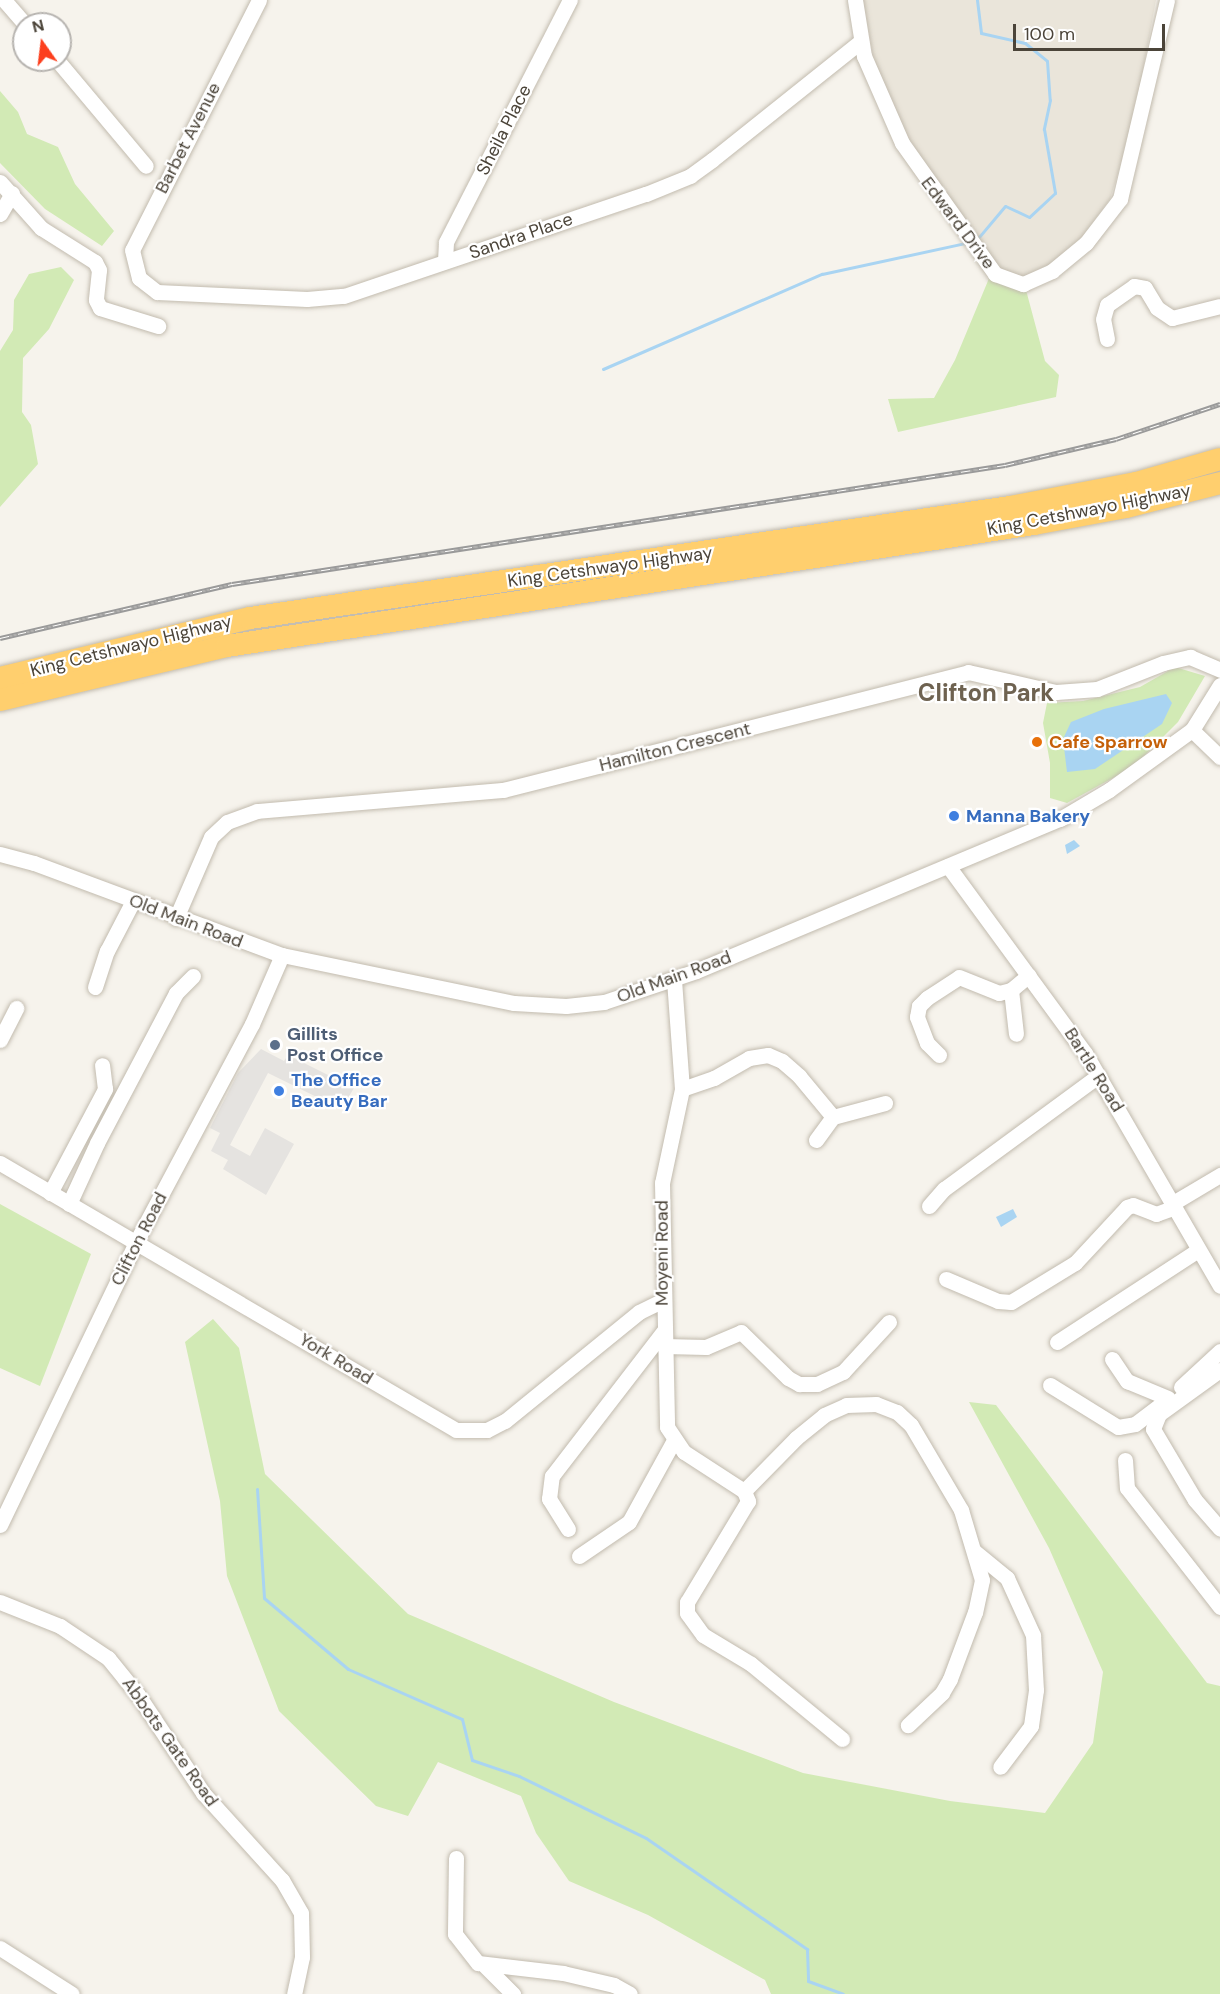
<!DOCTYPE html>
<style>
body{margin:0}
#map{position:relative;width:1220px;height:1994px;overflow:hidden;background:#f6f3ec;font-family:"DM Sans",sans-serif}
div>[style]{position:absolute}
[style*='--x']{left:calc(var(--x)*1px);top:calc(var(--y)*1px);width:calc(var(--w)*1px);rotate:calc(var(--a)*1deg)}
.residential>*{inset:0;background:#eae5da}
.green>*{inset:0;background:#d2eab5}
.parking>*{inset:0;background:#e5e3e0}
.water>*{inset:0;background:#a9d4f2}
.stream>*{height:3px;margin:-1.5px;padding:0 1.5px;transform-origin:1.5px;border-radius:1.5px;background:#a9d4f2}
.roads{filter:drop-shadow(0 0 2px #c2bbae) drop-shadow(0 0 2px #c2bbae)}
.minor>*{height:15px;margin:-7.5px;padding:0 7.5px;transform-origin:7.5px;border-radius:7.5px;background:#fff}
.highway>*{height:22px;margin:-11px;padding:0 11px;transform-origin:11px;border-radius:11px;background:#ffcf6e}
.rail>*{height:5px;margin-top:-2.5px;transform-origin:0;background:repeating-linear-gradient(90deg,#fff 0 9px,#9a9a9a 0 18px);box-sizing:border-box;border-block:2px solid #9a9a9a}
.dots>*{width:16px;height:16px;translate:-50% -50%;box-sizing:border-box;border:3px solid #fff;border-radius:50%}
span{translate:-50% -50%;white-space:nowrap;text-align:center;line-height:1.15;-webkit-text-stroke:4.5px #fff;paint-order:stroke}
.street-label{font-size:18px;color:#4b4439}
.food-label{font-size:18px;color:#c56008;font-weight:700}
.left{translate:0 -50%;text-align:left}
.shop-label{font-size:18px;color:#366cbe;font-weight:700}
.service-label{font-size:18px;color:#4e5e75;font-weight:700}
.district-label{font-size:24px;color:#6e6250;font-weight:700}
.north{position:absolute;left:12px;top:12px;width:60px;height:60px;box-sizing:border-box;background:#fff;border:2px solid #b7b4b0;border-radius:50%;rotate:346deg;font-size:16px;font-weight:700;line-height:24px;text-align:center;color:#4b4439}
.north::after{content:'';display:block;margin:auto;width:21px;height:27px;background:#fc3f1d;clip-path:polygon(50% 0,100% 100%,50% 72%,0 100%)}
.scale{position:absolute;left:1013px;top:24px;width:152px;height:27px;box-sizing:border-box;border:3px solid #4b4439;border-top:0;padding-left:8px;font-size:18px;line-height:21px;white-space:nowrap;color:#4b4439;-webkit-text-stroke:4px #fff;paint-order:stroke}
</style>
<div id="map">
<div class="residential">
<div style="clip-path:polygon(863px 0,1156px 0,1132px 129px,1110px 199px,1080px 240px,1043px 271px,1021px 277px,999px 268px,943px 194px,901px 125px,875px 68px)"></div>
</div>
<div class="green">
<div style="clip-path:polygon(0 91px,18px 112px,27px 134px,58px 147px,75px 184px,114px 231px,102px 246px,45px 209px,0 163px)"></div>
<div style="clip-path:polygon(61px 267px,74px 280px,49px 329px,23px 358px,22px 412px,31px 425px,38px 464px,0 507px,0 351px,13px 330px,14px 300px,29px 274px)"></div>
<div style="clip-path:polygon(990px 276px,1026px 290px,1045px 361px,1059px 375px,1056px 397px,898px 432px,888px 399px,934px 398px,955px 360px)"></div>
<div style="clip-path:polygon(1175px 667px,1205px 676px,1178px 722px,1133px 767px,1067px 803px,1050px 798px,1050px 763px,1043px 723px,1047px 703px,1083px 701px,1140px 687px)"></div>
<div style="clip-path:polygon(0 1204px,91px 1254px,40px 1386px,0 1368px)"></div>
<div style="clip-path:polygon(213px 1319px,239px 1348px,265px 1474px,408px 1614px,614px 1702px,803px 1773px,950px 1801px,1045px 1813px,1093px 1743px,1103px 1672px,1049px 1548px,969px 1402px,996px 1405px,1207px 1683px,1220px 1686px,1220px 1994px,771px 1994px,765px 1980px,648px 1915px,569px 1881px,536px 1833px,521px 1796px,438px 1762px,408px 1816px,376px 1806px,279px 1711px,227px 1576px,220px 1501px,185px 1342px)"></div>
</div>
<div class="parking">
<div style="clip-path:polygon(261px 1049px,284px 1061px,288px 1055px,354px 1088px,348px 1098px,340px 1095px,335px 1106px,268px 1073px,230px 1145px,250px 1156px,265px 1128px,294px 1144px,266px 1195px,223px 1169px,228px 1160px,211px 1151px,220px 1133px,210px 1128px,238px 1073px)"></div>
</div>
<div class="water">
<div style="clip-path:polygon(1166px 694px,1172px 703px,1162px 724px,1095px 769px,1067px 772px,1063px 739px,1071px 722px,1104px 709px)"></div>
<div style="clip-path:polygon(1074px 840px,1080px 846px,1067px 854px,1065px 845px)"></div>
<div style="clip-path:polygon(1013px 1209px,1017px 1217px,1001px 1227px,996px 1217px)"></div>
</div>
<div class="stream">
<div style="--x:977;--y:0;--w:33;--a:83"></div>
<div style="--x:981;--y:33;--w:45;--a:12.8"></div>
<div style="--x:1025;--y:43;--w:28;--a:39"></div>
<div style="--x:1047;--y:61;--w:39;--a:86"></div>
<div style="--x:1050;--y:100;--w:30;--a:102"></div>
<div style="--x:1044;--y:129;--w:65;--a:80.2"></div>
<div style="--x:1055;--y:193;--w:35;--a:137"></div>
<div style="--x:1029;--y:217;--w:26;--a:-155"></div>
<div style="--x:1005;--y:206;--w:40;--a:130"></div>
<div style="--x:603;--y:369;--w:239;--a:-23.5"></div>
<div style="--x:822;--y:274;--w:146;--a:-12.2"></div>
<div style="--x:257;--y:1489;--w:109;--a:86.3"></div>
<div style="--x:264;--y:1598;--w:110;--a:40.2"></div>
<div style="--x:348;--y:1669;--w:124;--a:23.7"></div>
<div style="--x:462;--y:1719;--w:42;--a:76.3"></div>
<div style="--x:472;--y:1760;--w:50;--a:18.8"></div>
<div style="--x:519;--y:1776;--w:141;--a:26"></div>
<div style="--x:646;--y:1838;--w:196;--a:34.6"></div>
<div style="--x:807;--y:1949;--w:32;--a:88"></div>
<div style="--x:808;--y:1981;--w:37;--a:20"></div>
</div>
<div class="roads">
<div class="minor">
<div style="--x:4;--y:0;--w:32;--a:49"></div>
<div style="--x:259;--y:0;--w:280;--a:116.9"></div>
<div style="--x:132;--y:250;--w:29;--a:76"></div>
<div style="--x:139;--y:278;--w:23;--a:38"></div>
<div style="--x:157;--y:292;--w:150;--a:2.7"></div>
<div style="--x:307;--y:299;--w:37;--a:-5"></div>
<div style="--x:344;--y:296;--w:319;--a:-18.7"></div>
<div style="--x:646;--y:194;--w:48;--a:-22.2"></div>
<div style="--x:690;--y:176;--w:27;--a:-36"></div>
<div style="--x:712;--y:160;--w:191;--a:-38.6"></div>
<div style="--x:855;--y:0;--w:57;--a:80.9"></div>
<div style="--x:864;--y:56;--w:95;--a:66.4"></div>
<div style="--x:902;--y:143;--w:161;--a:54.6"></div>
<div style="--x:995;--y:274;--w:30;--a:20"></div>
<div style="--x:1023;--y:284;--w:32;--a:-24"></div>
<div style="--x:1052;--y:271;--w:44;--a:-39.5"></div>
<div style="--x:1086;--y:243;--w:56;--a:-52.3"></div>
<div style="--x:1120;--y:199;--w:204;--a:-76.7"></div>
<div style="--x:57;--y:60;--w:138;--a:50"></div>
<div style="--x:0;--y:182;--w:62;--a:48.3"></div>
<div style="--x:41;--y:228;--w:64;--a:32.2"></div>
<div style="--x:95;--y:262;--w:9;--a:63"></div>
<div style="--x:99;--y:270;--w:30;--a:96"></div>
<div style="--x:96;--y:300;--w:9;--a:63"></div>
<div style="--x:100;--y:308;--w:61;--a:17.2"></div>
<div style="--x:0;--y:214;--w:24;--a:-60"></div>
<div style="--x:445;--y:261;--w:19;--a:-87"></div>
<div style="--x:446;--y:242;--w:272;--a:-62.9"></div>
<div style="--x:1107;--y:339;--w:20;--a:-101"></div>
<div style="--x:1103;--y:319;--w:15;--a:-74"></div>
<div style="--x:1107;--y:305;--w:33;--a:-35"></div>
<div style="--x:1134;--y:286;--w:11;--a:10"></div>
<div style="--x:1145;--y:288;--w:23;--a:59"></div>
<div style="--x:1157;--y:308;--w:18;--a:34"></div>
<div style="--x:1172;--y:318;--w:49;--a:-14"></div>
<div style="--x:1192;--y:730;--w:39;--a:44"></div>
<div style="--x:0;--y:854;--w:35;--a:15"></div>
<div style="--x:34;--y:863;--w:265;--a:20.4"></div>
<div style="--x:282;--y:955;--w:237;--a:11.7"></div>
<div style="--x:514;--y:1003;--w:52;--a:3.3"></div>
<div style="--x:566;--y:1006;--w:38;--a:-6"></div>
<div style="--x:604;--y:1002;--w:97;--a:-18.6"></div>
<div style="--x:696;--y:971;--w:394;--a:-22.7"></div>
<div style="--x:1060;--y:819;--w:57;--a:-30.6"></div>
<div style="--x:1109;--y:790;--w:102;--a:-35.9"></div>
<div style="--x:1192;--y:730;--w:53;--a:-58.1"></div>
<div style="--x:948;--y:866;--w:232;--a:53.8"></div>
<div style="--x:1085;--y:1053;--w:269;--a:59.9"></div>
<div style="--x:176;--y:918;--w:88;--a:-66.6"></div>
<div style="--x:211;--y:837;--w:22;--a:-43"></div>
<div style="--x:227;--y:822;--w:32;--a:-20"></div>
<div style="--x:257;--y:811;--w:247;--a:-4.9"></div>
<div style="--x:503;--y:790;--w:480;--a:-14.2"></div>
<div style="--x:968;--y:672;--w:90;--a:12.8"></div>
<div style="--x:1056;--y:692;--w:41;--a:-4.2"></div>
<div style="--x:1097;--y:689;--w:71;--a:-21.5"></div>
<div style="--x:1163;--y:663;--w:28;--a:-13"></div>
<div style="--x:1190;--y:657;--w:33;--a:23"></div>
<div style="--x:674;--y:980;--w:109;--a:85.8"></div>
<div style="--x:682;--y:1089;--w:96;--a:102"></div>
<div style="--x:662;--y:1183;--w:244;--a:88.8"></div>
<div style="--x:667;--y:1427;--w:30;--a:56"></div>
<div style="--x:684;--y:1452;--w:72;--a:33"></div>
<div style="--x:744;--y:1491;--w:11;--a:68"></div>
<div style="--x:748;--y:1501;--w:118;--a:121.1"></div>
<div style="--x:687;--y:1602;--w:11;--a:90"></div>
<div style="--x:687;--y:1613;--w:27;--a:54"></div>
<div style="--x:703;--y:1635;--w:56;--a:31.1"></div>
<div style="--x:751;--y:1664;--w:118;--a:39.5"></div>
<div style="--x:95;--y:987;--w:38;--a:-72"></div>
<div style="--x:107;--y:951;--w:56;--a:-62.5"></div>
<div style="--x:1011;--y:990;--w:44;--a:83.5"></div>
<div style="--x:0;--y:1040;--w:36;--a:-63"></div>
<div style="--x:939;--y:1055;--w:17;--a:-135"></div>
<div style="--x:927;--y:1043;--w:28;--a:-111"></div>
<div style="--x:917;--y:1017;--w:11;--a:-80"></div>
<div style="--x:919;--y:1006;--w:11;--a:-45"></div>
<div style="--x:927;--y:998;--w:38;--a:-33"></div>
<div style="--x:959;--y:977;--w:43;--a:21.8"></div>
<div style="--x:999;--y:993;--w:12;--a:-14"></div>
<div style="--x:1011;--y:990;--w:23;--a:-40"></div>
<div style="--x:682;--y:1089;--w:34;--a:-19"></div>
<div style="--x:714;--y:1078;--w:40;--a:-29.7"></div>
<div style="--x:749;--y:1058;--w:19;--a:-9"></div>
<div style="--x:768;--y:1055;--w:15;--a:23"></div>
<div style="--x:782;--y:1061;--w:23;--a:41"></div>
<div style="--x:799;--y:1076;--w:53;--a:50.3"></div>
<div style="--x:833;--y:1117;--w:54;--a:-15.1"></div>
<div style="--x:816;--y:1140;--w:29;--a:-54"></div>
<div style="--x:0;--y:1163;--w:528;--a:30.35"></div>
<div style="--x:456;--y:1430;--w:31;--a:0"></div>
<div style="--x:487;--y:1430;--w:20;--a:-27"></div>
<div style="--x:505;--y:1421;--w:173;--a:-39.1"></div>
<div style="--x:639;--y:1312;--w:25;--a:-26"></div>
<div style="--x:50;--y:1193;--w:118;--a:-62.1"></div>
<div style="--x:105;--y:1089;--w:24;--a:-97"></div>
<div style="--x:1173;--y:1203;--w:55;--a:-30.8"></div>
<div style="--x:69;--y:1204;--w:67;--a:-65.3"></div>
<div style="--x:97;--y:1143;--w:170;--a:-62.2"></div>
<div style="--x:176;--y:993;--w:24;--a:-45"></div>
<div style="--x:929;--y:1206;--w:23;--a:-49"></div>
<div style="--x:944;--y:1189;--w:192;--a:-36.3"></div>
<div style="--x:946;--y:1279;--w:56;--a:22.9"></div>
<div style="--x:998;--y:1301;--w:13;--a:4"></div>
<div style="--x:1011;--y:1302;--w:75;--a:-31.4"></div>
<div style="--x:1075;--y:1263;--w:76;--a:-47.1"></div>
<div style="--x:1127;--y:1207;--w:6;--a:-18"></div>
<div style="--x:1133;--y:1205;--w:25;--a:21"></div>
<div style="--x:1156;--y:1214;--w:20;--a:-20"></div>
<div style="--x:1057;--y:1342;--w:168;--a:-33.1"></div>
<div style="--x:664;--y:1346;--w:42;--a:1.4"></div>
<div style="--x:706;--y:1347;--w:38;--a:-23"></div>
<div style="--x:741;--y:1332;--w:66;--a:44.4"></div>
<div style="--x:788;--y:1378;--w:13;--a:29"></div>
<div style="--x:799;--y:1384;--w:18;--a:0"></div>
<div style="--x:817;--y:1384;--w:29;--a:-25"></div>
<div style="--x:843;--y:1372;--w:68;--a:-47.4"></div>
<div style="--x:1112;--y:1359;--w:27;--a:56"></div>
<div style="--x:1127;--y:1381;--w:44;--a:22.5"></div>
<div style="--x:1220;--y:1370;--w:75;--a:144.2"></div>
<div style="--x:1159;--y:1414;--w:16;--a:112"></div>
<div style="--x:1153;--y:1429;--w:82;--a:59.4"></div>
<div style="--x:1195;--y:1500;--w:38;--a:49"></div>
<div style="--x:1050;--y:1385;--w:80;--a:31.7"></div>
<div style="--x:1118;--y:1427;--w:17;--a:-10"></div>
<div style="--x:1135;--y:1424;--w:31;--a:-37"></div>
<div style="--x:1181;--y:1387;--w:53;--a:-42.7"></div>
<div style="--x:1125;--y:1460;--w:28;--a:86"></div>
<div style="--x:1127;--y:1488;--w:151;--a:52"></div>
<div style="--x:744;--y:1491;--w:74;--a:-45.5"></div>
<div style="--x:796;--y:1438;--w:36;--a:-39"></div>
<div style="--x:824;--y:1415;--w:24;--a:-24"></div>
<div style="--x:846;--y:1405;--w:30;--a:-2"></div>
<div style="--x:876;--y:1404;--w:22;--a:21"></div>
<div style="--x:897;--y:1412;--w:19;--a:43"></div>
<div style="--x:911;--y:1425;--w:99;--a:59.5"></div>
<div style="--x:961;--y:1510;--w:73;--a:73.3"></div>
<div style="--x:982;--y:1580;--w:33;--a:102"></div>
<div style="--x:975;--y:1612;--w:72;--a:110.5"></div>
<div style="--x:950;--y:1679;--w:16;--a:120"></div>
<div style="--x:942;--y:1693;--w:47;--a:136.7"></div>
<div style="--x:0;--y:1525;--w:314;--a:-64.3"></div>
<div style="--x:136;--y:1242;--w:247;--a:-62"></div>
<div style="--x:252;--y:1024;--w:75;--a:-66.5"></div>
<div style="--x:568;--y:1529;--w:36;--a:-122"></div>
<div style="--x:549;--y:1499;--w:23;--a:-83"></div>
<div style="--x:552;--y:1476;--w:182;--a:-52.4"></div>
<div style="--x:974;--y:1551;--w:43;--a:39.3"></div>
<div style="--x:1007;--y:1578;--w:63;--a:65.5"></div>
<div style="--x:1033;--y:1635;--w:55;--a:86.9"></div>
<div style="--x:1036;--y:1690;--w:36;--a:98"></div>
<div style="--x:1031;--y:1726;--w:51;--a:127.1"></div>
<div style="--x:579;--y:1556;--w:60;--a:-34.2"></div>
<div style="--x:629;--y:1522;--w:94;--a:-61.2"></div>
<div style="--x:0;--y:1602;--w:65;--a:21.8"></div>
<div style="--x:60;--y:1626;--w:58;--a:33.7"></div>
<div style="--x:108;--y:1658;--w:48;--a:51"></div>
<div style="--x:138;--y:1695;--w:118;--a:56.4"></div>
<div style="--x:203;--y:1793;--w:118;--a:47.8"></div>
<div style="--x:282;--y:1880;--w:38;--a:60"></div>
<div style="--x:301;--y:1913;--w:44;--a:88.7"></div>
<div style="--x:302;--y:1957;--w:38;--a:102"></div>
<div style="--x:456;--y:1858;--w:76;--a:90.8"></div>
<div style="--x:455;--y:1934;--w:37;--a:52"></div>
<div style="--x:478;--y:1963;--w:86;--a:6.7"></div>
<div style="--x:563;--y:1973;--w:52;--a:13.2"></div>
<div style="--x:614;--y:1985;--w:18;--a:29"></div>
<div style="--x:0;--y:1948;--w:85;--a:32.6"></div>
<div style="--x:485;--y:1966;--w:40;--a:45"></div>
</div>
<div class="highway">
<div style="--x:0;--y:678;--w:257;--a:-13.5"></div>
<div style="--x:250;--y:618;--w:768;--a:-8.31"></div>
<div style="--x:1010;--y:507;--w:128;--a:-10.8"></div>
<div style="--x:1136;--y:483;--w:87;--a:-15.9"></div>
<div style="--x:0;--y:700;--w:233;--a:-13.4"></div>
<div style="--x:227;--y:646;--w:816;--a:-8.6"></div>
<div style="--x:1034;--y:524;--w:94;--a:-10.5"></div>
<div style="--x:1126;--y:507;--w:97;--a:-14.3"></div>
</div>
</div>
<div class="rail">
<div style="--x:0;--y:638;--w:238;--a:-13.1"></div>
<div style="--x:232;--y:584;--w:782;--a:-8.75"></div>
<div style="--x:1005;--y:465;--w:114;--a:-13.2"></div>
<div style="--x:1116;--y:439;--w:110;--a:-18.6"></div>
</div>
<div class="dots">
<div style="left:1037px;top:742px;background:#e8710a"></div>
<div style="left:954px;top:816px;background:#3f7fe0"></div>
<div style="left:275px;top:1045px;background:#5c6f8a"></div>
<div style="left:279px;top:1091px;background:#3f7fe0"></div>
</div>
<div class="street-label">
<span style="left:504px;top:130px;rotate:-63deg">Sheila Place</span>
<span style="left:188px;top:138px;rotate:-63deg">Barbet Avenue</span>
<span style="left:958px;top:223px;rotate:53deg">Edward Drive</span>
<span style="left:521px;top:236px;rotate:-19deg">Sandra Place</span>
<span style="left:1089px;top:510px;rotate:-11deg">King Cetshwayo Highway</span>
<span style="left:610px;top:567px;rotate:-8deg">King Cetshwayo Highway</span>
<span style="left:131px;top:646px;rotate:-14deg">King Cetshwayo Highway</span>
<span style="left:675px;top:747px;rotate:-14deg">Hamilton Crescent</span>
<span style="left:186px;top:921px;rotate:21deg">Old Main Road</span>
<span style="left:674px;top:977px;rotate:-20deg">Old Main Road</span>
<span style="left:1094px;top:1070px;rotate:58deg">Bartle Road</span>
<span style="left:139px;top:1239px;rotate:-63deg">Clifton Road</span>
<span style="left:662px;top:1253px;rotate:-90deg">Moyeni Road</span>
<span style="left:336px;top:1359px;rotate:31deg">York Road</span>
<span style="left:170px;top:1742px;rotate:55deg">Abbots Gate Road</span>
</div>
<div class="food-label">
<span class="left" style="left:1049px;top:742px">Cafe Sparrow</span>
</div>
<div class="shop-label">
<span class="left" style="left:966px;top:816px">Manna Bakery</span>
<span class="left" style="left:291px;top:1091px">The Office<br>Beauty Bar</span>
</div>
<div class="service-label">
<span class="left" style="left:287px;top:1045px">Gillits<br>Post Office</span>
</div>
<div class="district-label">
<span style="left:986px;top:693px">Clifton Park</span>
</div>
<div class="north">N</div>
<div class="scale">100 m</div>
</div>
